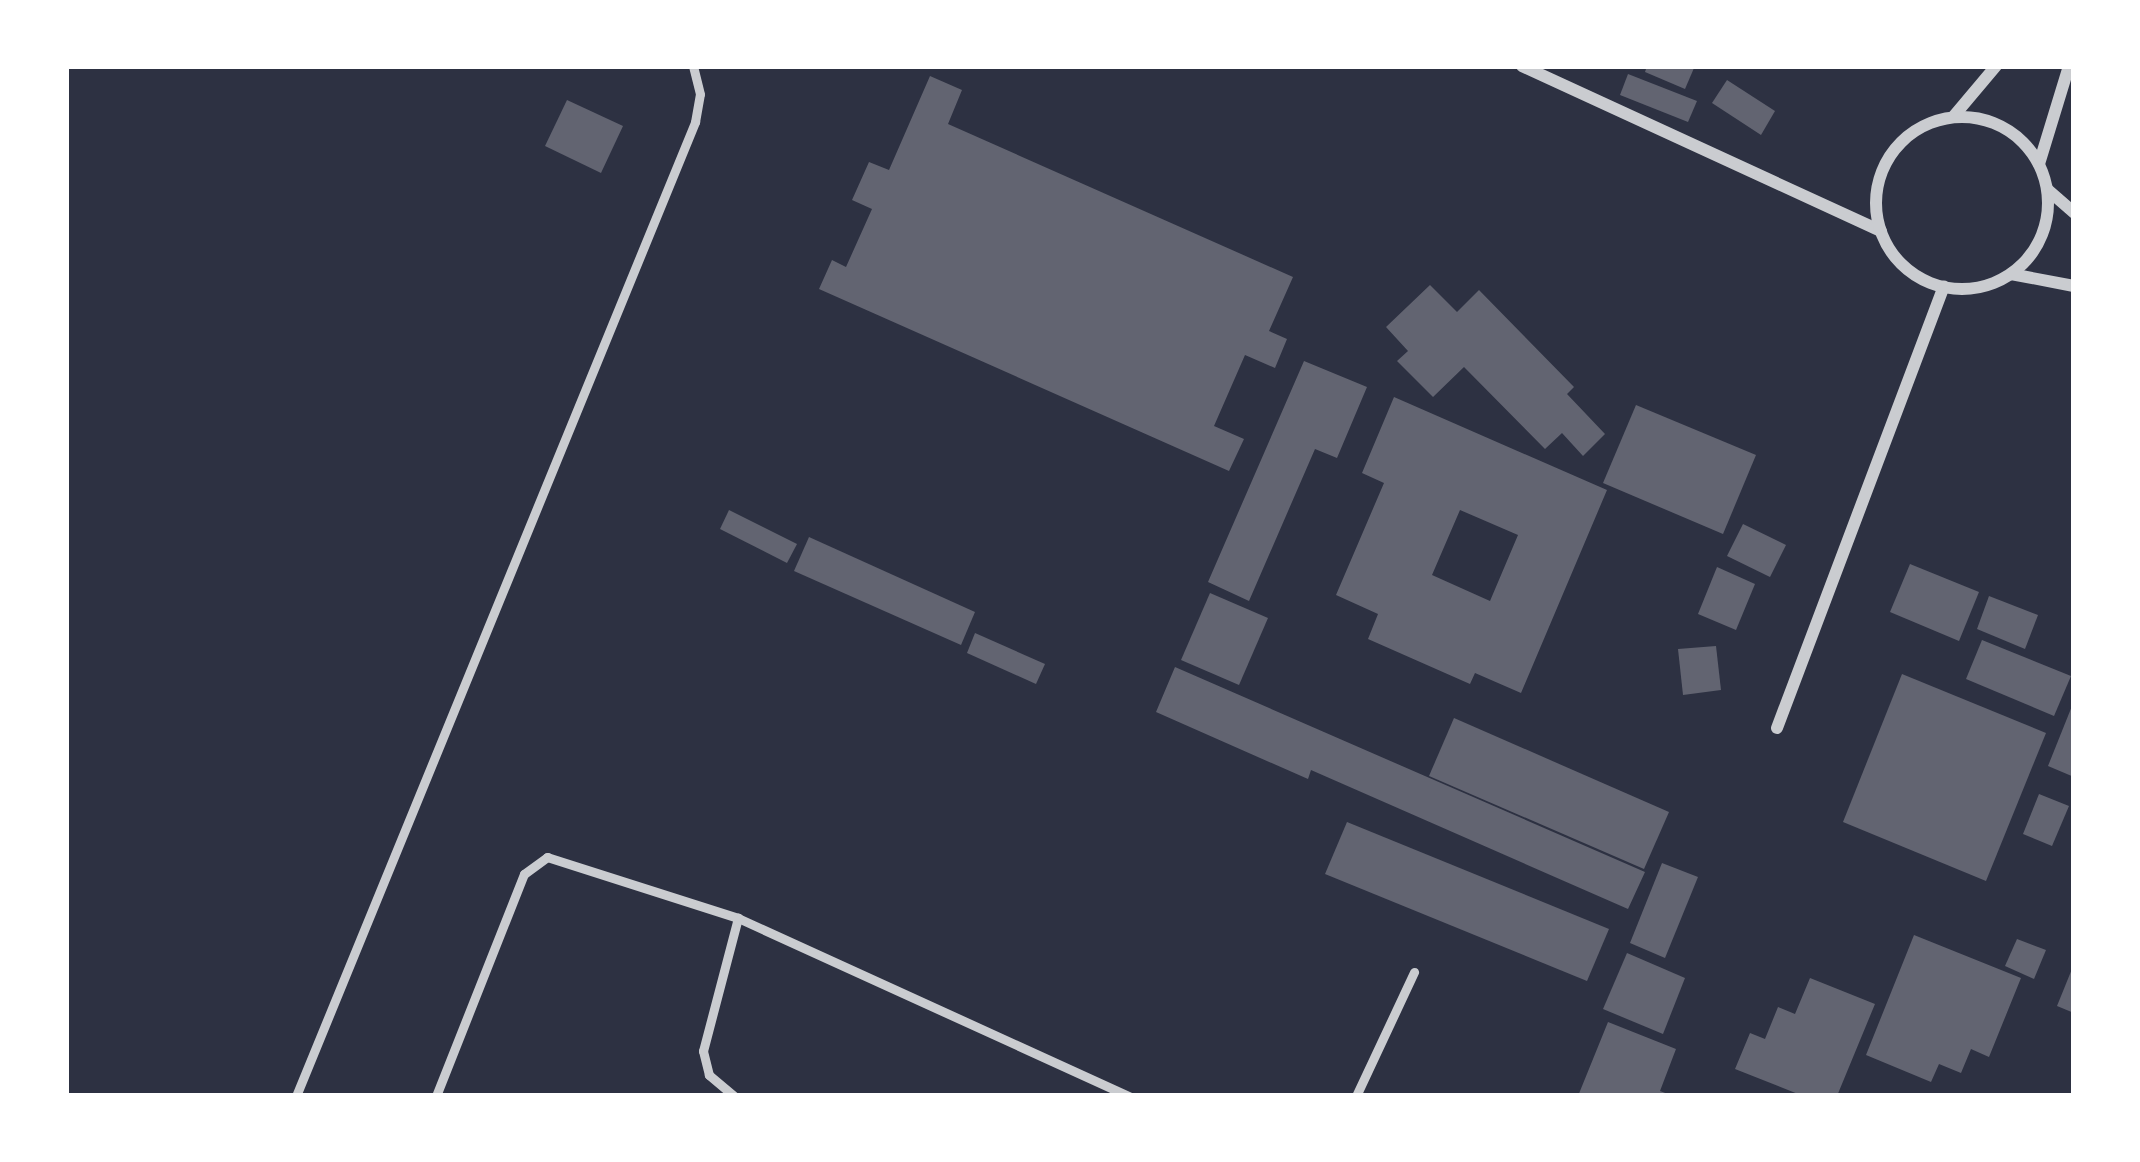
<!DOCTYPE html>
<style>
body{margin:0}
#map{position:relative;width:2140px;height:1162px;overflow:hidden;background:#2d3142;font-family:Barlow,sans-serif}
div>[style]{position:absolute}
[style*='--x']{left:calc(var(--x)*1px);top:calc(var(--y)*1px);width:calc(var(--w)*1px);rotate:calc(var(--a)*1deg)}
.building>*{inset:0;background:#626471}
.service>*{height:9px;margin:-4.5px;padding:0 4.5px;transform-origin:4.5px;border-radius:4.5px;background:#caccd0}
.minor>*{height:12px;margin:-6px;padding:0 6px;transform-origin:6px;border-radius:6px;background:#caccd0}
.minor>.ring{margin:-6px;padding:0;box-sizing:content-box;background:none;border:12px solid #caccd0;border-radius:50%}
span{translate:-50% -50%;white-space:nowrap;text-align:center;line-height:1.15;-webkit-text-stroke:9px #fff;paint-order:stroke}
.frame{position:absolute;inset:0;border:69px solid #fff;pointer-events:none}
</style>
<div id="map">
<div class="building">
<div style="clip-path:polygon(1647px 66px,1690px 66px,1694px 68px,1685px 89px,1645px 72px)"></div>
<div style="clip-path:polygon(1628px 74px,1697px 101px,1688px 122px,1620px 95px)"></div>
<div style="clip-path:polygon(930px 76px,962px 90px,948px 124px,1293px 277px,1269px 331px,1287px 339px,1275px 368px,1245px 355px,1214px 426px,1244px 439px,1229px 471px,819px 289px,832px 260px,846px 267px,872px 209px,852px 200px,869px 162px,889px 170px)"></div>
<div style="clip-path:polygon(1727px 80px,1775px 111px,1761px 135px,1712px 103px)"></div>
<div style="clip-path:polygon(567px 100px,623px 126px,601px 173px,545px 146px)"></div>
<div style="clip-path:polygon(1430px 285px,1457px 312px,1479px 290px,1574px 387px,1567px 394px,1605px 434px,1583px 456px,1562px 433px,1545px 449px,1464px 367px,1433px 397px,1397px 361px,1408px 351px,1386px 327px)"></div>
<div style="clip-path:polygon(1304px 361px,1367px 387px,1337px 458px,1315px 449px,1249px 601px,1208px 582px)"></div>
<div style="clip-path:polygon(evenodd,1394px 397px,1607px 490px,1521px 693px,1475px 673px,1470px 684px,1368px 639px,1378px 614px,1336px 595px,1384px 483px,1362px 473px,1394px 397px,1460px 510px,1518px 535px,1490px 601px,1432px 575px,1460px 510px)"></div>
<div style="clip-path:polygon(1636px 405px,1756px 455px,1723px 534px,1603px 483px)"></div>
<div style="clip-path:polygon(729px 510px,797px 544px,787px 563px,720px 529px)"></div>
<div style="clip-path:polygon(1743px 524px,1786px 545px,1770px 577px,1727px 556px)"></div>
<div style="clip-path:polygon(809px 537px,975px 612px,961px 645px,794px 571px)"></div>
<div style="clip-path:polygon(1910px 564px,1979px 592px,1959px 641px,1890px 612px)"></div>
<div style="clip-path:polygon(1717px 567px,1755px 584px,1736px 630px,1698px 614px)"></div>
<div style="clip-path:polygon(1210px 593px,1268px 618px,1239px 685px,1181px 660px)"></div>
<div style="clip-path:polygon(1989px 596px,2038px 615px,2025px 649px,1977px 629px)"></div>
<div style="clip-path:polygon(975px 633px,1045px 664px,1036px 684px,967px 653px)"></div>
<div style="clip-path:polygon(1982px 640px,2071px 676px,2054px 716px,1966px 679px)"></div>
<div style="clip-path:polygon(1716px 646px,1721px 690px,1683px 695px,1678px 649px)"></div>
<div style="clip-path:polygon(1175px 667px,1645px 872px,1628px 909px,1311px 770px,1308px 779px,1156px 712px)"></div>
<div style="clip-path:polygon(1902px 674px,2046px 733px,1986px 881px,1843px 822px)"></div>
<div style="clip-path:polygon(2074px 701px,2074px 777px,2048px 766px)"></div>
<div style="clip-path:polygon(1454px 718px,1669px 812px,1644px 869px,1429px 776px)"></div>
<div style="clip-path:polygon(2039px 794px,2069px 806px,2052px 846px,2023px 834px)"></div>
<div style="clip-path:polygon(1347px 822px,1609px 929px,1587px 981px,1325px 874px)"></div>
<div style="clip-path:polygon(1662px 863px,1698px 877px,1665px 958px,1630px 943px)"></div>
<div style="clip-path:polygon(1914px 935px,2021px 978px,1989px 1057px,1971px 1049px,1961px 1073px,1939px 1064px,1931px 1082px,1866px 1055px)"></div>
<div style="clip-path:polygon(2017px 939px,2046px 950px,2034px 979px,2005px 966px)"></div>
<div style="clip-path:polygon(1627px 953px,1685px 978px,1663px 1034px,1603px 1009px)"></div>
<div style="clip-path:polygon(2074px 964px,2074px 1013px,2057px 1006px)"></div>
<div style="clip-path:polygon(1810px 978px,1875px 1004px,1837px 1096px,1803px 1096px,1735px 1069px,1750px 1033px,1765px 1039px,1778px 1007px,1795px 1014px)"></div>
<div style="clip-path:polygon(1608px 1022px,1676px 1049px,1660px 1091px,1673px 1096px,1578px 1096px)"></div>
</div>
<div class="service">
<div style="--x:296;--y:1096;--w:1053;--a:-67.72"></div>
<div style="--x:695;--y:122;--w:28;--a:-80"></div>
<div style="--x:700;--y:94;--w:29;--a:-104"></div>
<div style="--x:436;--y:1096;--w:239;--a:-68.4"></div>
<div style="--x:524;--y:874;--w:29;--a:-36"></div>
<div style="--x:547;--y:857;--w:201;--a:17.7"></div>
<div style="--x:738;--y:918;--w:430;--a:24.5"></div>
<div style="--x:734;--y:1096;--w:33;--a:-140"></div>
<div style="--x:709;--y:1075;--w:25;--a:-104"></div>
<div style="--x:703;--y:1051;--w:138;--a:-75.3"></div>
<div style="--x:1356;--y:1096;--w:137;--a:-64.9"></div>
</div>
<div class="minor">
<div style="--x:1522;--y:66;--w:395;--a:24.7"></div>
<div style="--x:1953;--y:117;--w:67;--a:-49.9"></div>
<div class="ring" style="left:1876px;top:117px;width:160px;height:160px"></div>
<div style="--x:2039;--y:164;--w:102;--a:-73"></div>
<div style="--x:2048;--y:190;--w:35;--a:41"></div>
<div style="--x:2011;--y:274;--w:64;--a:10.8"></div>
<div style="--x:1777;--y:728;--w:472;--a:-69.3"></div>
</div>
<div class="frame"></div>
</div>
